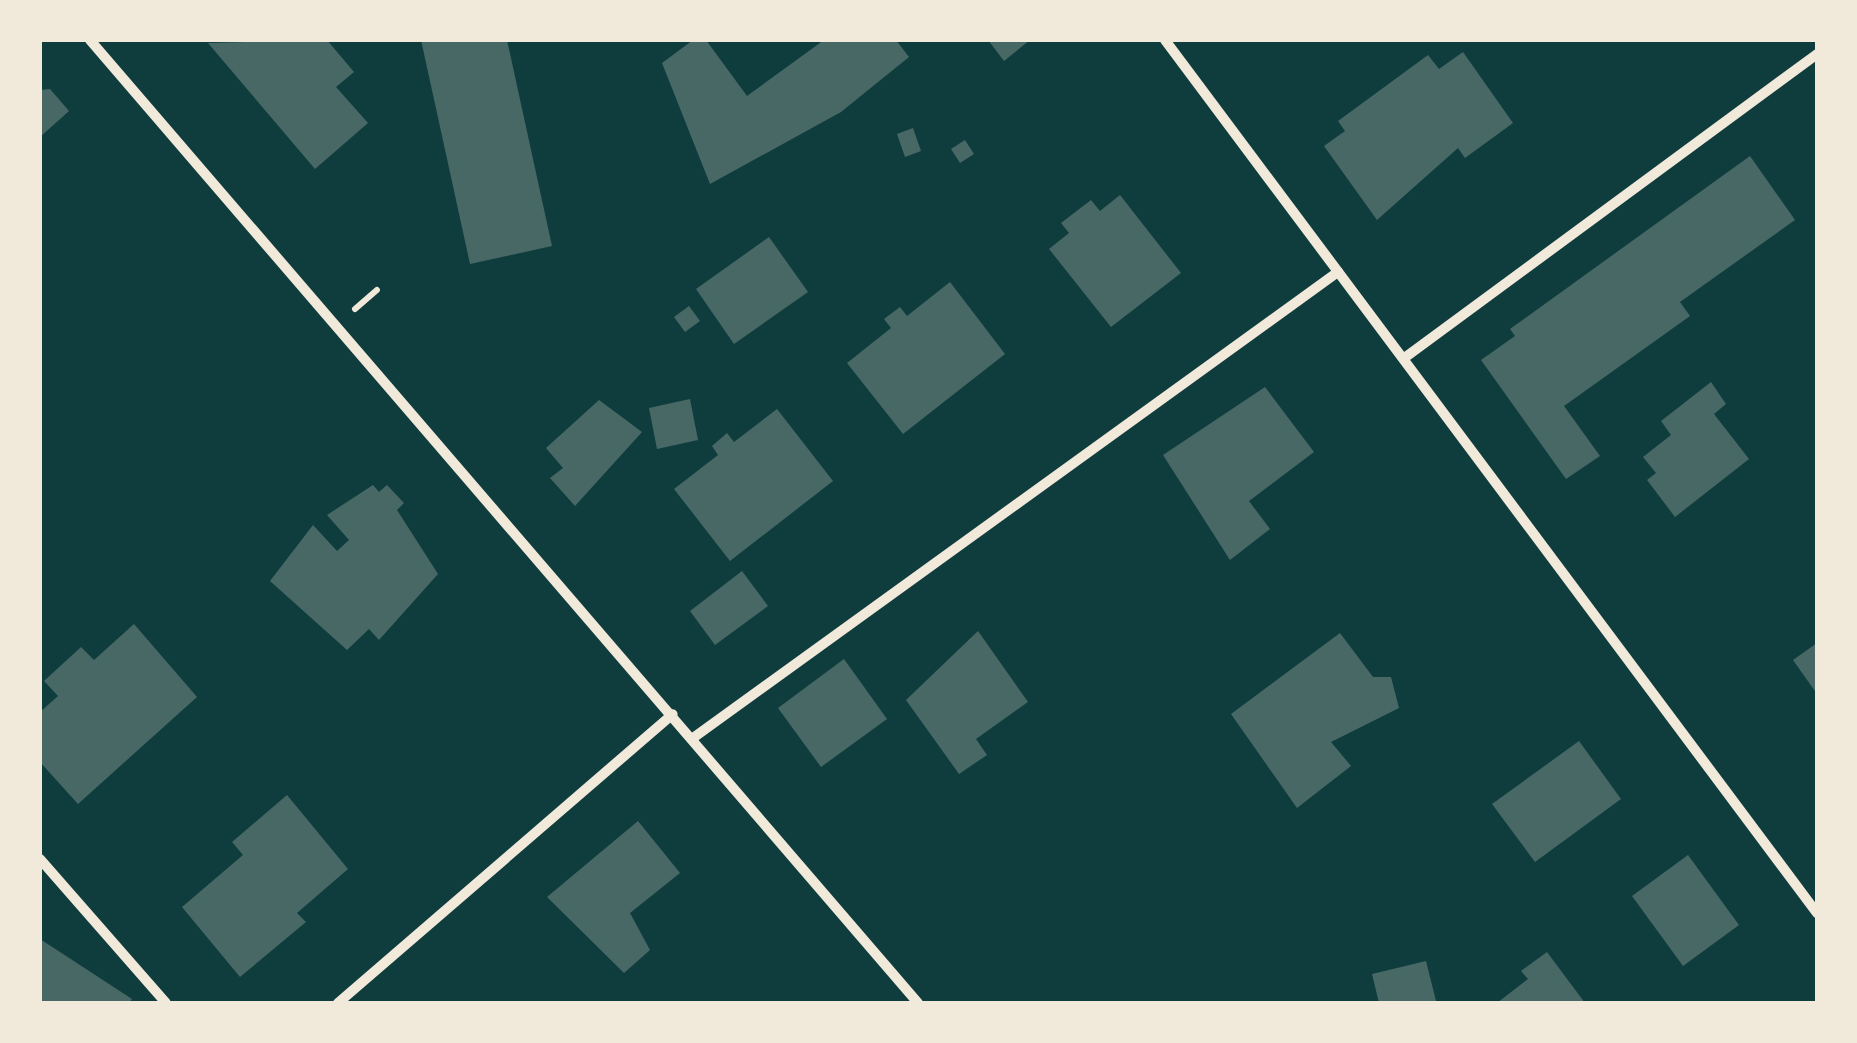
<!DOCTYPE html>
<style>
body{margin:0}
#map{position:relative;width:1857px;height:1043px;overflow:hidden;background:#0f3d3e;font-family:Jost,sans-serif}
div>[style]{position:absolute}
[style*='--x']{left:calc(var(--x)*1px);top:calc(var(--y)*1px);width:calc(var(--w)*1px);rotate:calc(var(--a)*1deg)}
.building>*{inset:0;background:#486865}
.path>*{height:6px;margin:-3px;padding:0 3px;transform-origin:3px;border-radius:3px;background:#f1e9da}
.minor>*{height:10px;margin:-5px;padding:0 5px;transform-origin:5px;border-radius:5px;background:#f1e9da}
span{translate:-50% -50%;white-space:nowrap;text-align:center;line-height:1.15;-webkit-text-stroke:8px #f1e9da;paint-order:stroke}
.frame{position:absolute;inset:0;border:42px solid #f1e9da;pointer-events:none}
</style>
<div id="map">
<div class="building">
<div style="clip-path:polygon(327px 40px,354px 72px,336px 87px,368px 123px,315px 169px,208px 43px)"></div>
<div style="clip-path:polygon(421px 40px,507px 40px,552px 246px,470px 264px)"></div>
<div style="clip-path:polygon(693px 40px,706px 40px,747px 96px,824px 40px,896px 40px,909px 57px,841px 112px,710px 184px,662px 63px)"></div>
<div style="clip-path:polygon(988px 40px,1030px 40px,1004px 61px)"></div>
<div style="clip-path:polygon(1463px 52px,1513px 123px,1465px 158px,1458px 148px,1377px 220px,1324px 146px,1345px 131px,1338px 121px,1428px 55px,1439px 69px)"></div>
<div style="clip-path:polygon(50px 89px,69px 111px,40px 137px,40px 149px,40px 90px)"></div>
<div style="clip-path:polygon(913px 128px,921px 151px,905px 157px,897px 134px)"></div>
<div style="clip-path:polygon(965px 140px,974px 154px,960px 163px,951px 149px)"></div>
<div style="clip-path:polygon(1750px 156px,1795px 220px,1680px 302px,1690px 316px,1564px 406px,1600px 456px,1566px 479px,1481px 360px,1515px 336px,1510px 329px)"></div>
<div style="clip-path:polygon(1120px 195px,1181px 273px,1111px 327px,1049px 249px,1069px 233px,1061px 223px,1091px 200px,1100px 211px)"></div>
<div style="clip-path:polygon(769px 237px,808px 292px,734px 344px,696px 289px)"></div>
<div style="clip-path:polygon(950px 282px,1005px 354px,903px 434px,847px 363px,891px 328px,884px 319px,900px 307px,907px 316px)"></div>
<div style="clip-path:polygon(689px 306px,700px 321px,685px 332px,674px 317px)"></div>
<div style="clip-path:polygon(1711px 382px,1726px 404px,1714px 414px,1749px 459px,1675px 517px,1647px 480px,1656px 473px,1643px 457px,1671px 435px,1661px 421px)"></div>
<div style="clip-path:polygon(1265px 387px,1314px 452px,1249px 501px,1270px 529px,1230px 560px,1163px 455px)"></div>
<div style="clip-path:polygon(690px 399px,698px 440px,657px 449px,649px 408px)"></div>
<div style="clip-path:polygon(599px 400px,642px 432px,575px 506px,550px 478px,563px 468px,546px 448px)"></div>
<div style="clip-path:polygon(777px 409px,833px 481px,730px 561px,674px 489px,718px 455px,712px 446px,727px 433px,734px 442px)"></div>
<div style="clip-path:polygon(373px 485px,379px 492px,387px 485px,404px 503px,397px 510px,438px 574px,379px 640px,369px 629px,347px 650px,270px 581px,313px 525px,337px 551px,349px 540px,327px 515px)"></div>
<div style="clip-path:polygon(742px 571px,768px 606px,715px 645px,690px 611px)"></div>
<div style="clip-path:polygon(134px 624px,197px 697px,78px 804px,40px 762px,40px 712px,58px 696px,44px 681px,81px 647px,94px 660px)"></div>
<div style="clip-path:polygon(978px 631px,1028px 702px,976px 739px,987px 755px,959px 774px,906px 700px)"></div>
<div style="clip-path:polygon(1340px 633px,1373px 677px,1391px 677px,1399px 708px,1331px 742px,1351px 766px,1297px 808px,1231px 714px)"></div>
<div style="clip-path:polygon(1817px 643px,1817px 694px,1793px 660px)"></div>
<div style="clip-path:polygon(844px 659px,887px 719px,821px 767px,778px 708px)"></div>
<div style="clip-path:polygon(1579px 741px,1621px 799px,1535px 862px,1492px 804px)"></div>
<div style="clip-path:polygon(287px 795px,348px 869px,297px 913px,306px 922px,240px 977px,182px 907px,243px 855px,232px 842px)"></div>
<div style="clip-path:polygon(638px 821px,680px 873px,630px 913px,650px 950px,624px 973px,547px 897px)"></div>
<div style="clip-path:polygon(1688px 855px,1739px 925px,1683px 966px,1632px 896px)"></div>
<div style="clip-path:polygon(40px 939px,132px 999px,129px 1003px,40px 1003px)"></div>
<div style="clip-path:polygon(1547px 952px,1585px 1003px,1497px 1003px,1528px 979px,1521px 971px)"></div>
<div style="clip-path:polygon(1426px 961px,1436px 1001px,1379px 1003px,1372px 974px)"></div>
</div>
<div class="path">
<div style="--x:355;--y:309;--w:29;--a:-41"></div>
</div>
<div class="minor">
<div style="--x:90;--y:40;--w:1270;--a:49.31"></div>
<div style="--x:1165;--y:40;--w:1090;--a:53.25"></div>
<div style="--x:1407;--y:356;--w:509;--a:-36.37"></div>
<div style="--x:693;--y:738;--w:796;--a:-35.85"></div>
<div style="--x:40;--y:859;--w:191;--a:48.8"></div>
<div style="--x:338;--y:1003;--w:442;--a:-40.8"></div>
</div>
<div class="frame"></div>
</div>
